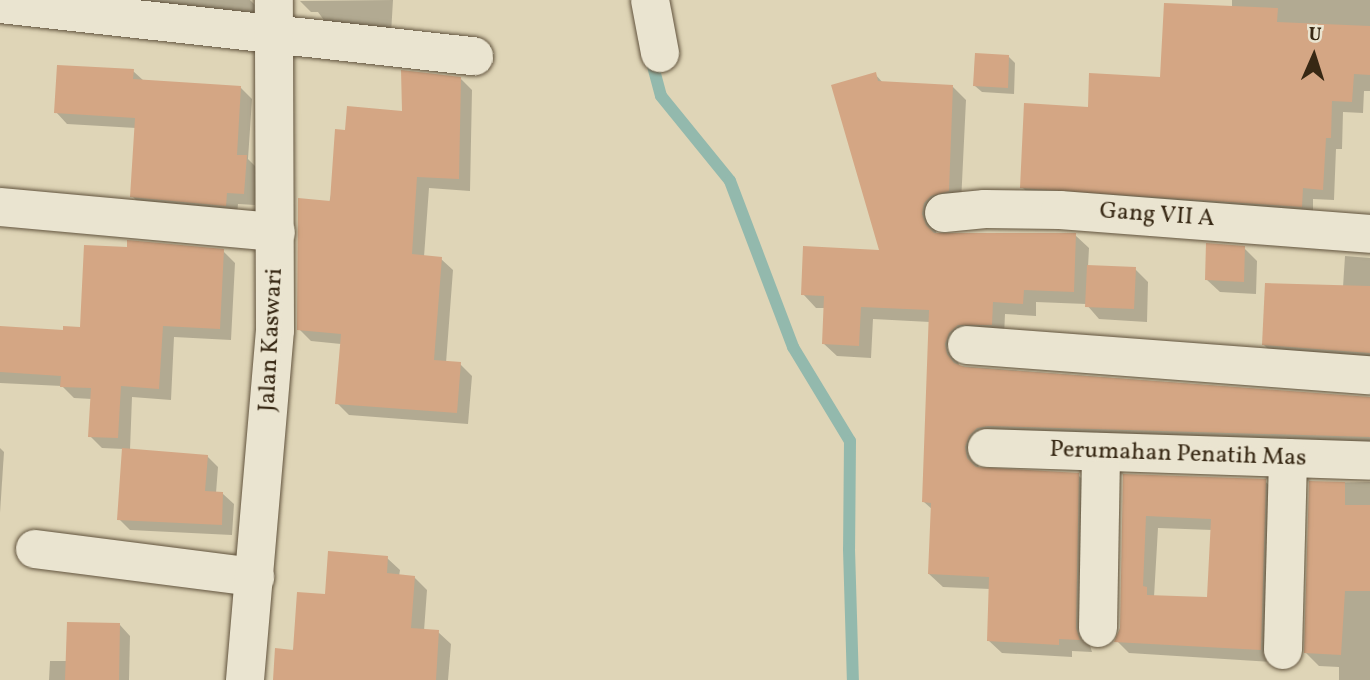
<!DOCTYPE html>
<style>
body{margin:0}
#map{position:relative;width:1370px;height:680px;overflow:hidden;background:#dfd5b7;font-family:Vollkorn,serif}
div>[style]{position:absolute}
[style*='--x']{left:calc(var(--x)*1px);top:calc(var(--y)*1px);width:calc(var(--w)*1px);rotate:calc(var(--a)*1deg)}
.shadow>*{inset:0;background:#0003}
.stream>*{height:12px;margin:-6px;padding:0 6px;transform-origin:6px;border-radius:6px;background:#93b9ad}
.building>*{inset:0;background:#d4a684}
.roads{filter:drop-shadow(0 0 2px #61533d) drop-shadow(0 0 2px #61533d)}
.minor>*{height:38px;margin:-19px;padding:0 19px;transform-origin:19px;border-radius:19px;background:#eae4d0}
span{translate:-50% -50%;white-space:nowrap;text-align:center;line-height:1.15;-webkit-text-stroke:7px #eae4d0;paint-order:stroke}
.street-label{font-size:24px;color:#372814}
.north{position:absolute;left:1279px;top:21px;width:70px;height:70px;-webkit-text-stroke:5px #eae4d0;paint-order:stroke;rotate:3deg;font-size:19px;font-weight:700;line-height:28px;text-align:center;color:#372814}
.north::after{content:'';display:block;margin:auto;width:24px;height:32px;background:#372814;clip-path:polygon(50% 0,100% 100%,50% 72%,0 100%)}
</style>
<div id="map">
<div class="shadow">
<div style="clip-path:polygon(133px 0,250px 0,255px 5px,254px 23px)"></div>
<div style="clip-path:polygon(393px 0,391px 34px,329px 27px,318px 12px,311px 12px,300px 1px)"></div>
<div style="clip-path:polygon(1232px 0,1370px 0,1370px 91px,1364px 91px,1363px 113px,1343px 112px,1342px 149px,1336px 149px,1334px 200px,1313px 199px,1313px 217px,1033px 198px,1022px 187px,1090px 109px,1162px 79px,1232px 7px)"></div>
<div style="clip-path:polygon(1009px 57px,1015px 63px,1014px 94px,982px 92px,975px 86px)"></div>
<div style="clip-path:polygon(133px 71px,144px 81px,241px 88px,252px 99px,248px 159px,258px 169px,255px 205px,238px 204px,237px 216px,144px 208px,132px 196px,136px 128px,67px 124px,56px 112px)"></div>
<div style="clip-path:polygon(875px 74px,884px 84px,953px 87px,966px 100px,961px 203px,935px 229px,937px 234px,1075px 235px,1089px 248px,1088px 267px,1135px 269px,1148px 282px,1147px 322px,1099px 319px,1086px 304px,1036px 302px,1036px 316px,1005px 314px,1004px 337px,958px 358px,959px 366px,1370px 398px,1370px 453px,978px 461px,979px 469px,1078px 475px,1091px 488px,1089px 642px,1092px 652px,1072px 651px,1072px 657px,1002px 653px,988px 640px,990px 589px,943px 587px,929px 574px,933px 510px,924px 502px,930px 322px,873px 319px,871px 358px,837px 356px,823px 343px,825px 308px,816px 308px,803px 294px,881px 252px)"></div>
<div style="clip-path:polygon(460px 78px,472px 90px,470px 191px,429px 188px,424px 257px,441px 259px,453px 270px,446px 363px,460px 364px,472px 376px,468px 424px,349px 415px,337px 403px,341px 344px,311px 341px,299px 329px,346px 132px,404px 113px)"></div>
<div style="clip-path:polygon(1244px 248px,1257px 261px,1256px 294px,1220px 292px,1206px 279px)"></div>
<div style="clip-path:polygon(223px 251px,235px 263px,231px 340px,174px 337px,171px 400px,132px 397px,130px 450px,207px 456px,218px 467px,216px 493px,223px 494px,234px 504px,232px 535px,130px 530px,119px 519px,124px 449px,102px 448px,90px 436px,92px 399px,74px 398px,62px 386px,0 383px,0 328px,65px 332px,81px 328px)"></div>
<div style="clip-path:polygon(1345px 256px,1370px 258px,1370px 367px,1277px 358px,1263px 344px,1343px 287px)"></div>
<div style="clip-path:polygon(0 448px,4px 452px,0 513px)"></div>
<div style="clip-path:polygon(evenodd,1124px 476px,1265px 481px,1277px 494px,1273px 662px,1129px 653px,1117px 641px,1122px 629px,1124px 476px,1158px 528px,1212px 530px,1209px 599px,1154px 597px,1158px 528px)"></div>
<div style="clip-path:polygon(1370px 482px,1370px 680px,1339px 680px,1339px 667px,1319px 666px,1306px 653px,1311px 483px)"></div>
<div style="clip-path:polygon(387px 558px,400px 570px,399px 576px,414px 577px,427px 590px,424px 631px,438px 632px,451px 644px,448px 680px,274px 680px,326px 596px)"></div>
<div style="clip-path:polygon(120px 625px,130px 636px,129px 680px,49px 680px,50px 661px,68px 661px)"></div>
</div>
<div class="stream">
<div style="--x:650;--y:55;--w:42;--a:75"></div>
<div style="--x:661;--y:96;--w:109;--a:50.9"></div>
<div style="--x:730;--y:181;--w:178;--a:69.2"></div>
<div style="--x:793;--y:347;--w:110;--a:58.8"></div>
<div style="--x:850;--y:441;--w:108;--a:90.5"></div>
<div style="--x:849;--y:549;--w:131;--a:88.3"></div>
</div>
<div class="building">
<div style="clip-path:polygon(1164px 3px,1278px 8px,1277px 22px,1370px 26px,1370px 75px,1354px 74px,1352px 102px,1332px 101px,1331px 138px,1326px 138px,1323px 190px,1303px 188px,1302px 207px,1020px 188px,1024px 103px,1088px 107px,1089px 73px,1160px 77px)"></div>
<div style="clip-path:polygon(975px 53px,1009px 55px,1008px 88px,973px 86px)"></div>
<div style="clip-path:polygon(57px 65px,134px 69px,133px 79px,241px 86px,237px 155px,247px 155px,244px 194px,227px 193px,226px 206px,130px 197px,135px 118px,54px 113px)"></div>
<div style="clip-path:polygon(401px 70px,461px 77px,459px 179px,417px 177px,412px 254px,442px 257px,434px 360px,461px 362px,457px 413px,335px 404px,341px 334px,297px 330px,298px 198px,330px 201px,335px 129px,345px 130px,347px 106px,402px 111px)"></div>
<div style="clip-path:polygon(876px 72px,878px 81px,953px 85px,949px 191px,931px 196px,924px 203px,922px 214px,926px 225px,934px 233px,1076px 233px,1074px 292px,1024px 290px,1023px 304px,993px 302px,992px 325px,958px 325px,949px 333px,945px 344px,947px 354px,954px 363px,965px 367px,1370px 397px,1370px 437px,988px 426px,977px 428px,969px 436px,965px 447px,967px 458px,976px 467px,1079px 473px,1076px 628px,1080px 640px,1059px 639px,1059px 645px,987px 641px,989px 577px,928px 574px,931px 503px,922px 502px,929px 310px,861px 307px,859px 346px,822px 344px,824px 296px,801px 295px,803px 246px,879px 250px,831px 85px)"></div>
<div style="clip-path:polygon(127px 240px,224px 249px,220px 329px,163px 326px,159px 389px,121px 386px,118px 438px,88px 437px,91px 388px,60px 387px,61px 376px,0 372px,0 326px,63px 330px,63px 326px,80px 327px,84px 245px,127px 247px)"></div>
<div style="clip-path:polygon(1206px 243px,1245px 246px,1244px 282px,1205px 280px)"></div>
<div style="clip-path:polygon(1087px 265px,1136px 267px,1134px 309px,1085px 307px)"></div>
<div style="clip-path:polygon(1265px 283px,1370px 286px,1370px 353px,1262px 345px)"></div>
<div style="clip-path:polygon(122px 448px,208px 455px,205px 491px,223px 492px,222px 525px,117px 520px)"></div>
<div style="clip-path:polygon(evenodd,1123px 474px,1266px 479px,1261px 650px,1114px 642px,1120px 628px,1123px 474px,1146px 516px,1211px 519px,1207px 597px,1147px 595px,1147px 587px,1143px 586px,1146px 516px)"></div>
<div style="clip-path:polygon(1309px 481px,1345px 482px,1345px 505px,1370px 505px,1370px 591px,1345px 591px,1341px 655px,1304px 653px)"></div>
<div style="clip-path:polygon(328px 551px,388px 556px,387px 573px,415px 576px,411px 628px,439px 630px,436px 680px,273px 680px,275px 648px,293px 650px,297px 592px,325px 594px)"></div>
<div style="clip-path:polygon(67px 622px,120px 623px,119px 680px,65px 680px)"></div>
</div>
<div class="roads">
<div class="minor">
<div style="--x:650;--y:0;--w:54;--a:79.3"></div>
<div style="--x:0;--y:4;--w:477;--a:6.3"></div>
<div style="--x:0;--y:207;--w:277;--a:5.2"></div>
<div style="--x:944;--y:213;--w:41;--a:-5.6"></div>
<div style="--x:985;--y:209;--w:75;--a:0.8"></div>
<div style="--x:1060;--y:210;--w:311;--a:4.4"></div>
<div style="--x:967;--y:345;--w:404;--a:4.3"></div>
<div style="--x:987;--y:448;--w:383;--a:1.9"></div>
<div style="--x:35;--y:549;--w:222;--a:7.3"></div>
<div style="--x:1098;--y:628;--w:176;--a:-89"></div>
<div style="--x:1283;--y:650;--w:192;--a:-88.5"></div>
<div style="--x:245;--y:680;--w:351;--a:-85.1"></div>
<div style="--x:275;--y:330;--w:330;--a:-90.2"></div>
</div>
</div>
<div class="street-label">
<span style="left:1157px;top:216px;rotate:4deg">Gang VII A</span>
<span style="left:272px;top:340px;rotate:-87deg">Jalan Kaswari</span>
<span style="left:1178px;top:455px;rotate:2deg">Perumahan Penatih Mas</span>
</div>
<div class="north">U</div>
</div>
